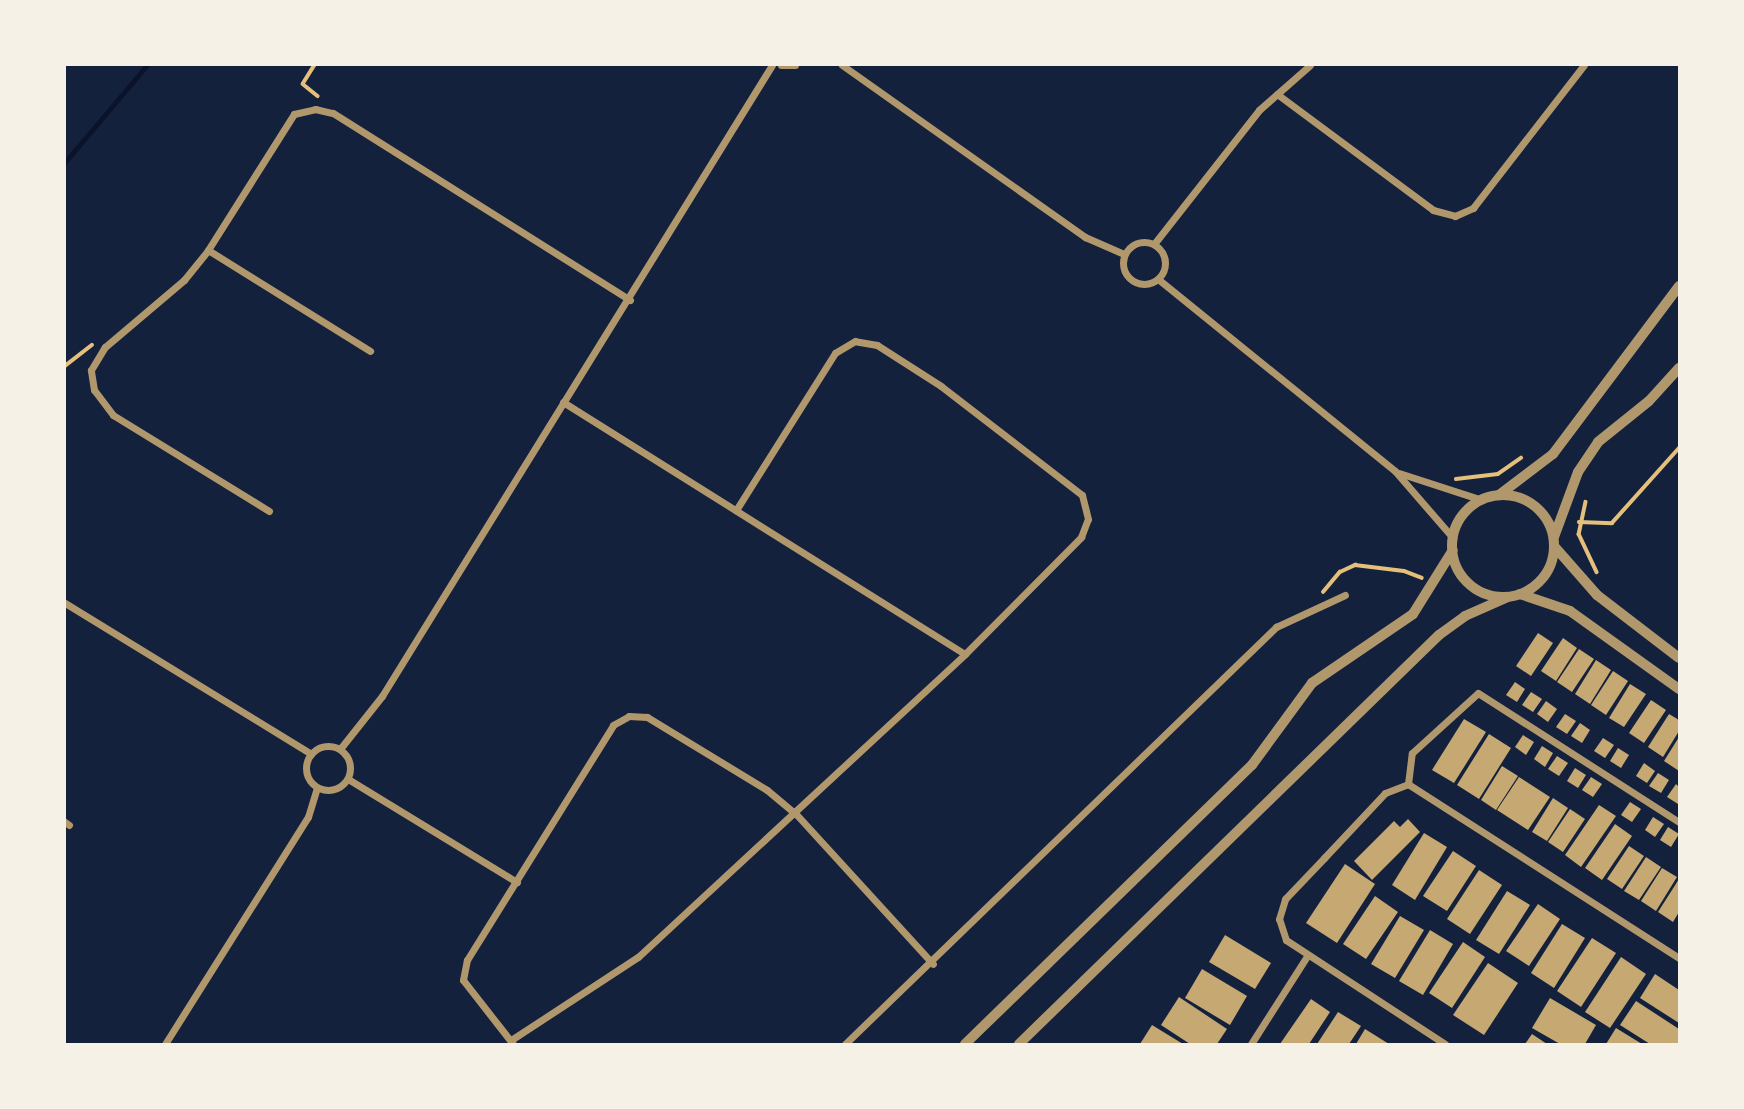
<!DOCTYPE html>
<style>
body{margin:0}
#map{position:relative;width:1744px;height:1109px;overflow:hidden;background:#14213d;font-family:Literata,serif}
div>[style]{position:absolute}
[style*='--x']{left:calc(var(--x)*1px);top:calc(var(--y)*1px);width:calc(var(--w)*1px);rotate:calc(var(--a)*1deg)}
.stream>*{height:5px;margin:-2.5px;padding:0 2.5px;transform-origin:2.5px;border-radius:2.5px;background:#0b132b}
.building>*{inset:0;background:#c6a872}
.path>*{height:3.5px;margin:-1.75px;padding:0 1.75px;transform-origin:1.75px;border-radius:1.75px;background:#e5c07b}
.minor>*{height:7px;margin:-3.5px;padding:0 3.5px;transform-origin:3.5px;border-radius:3.5px;background:#b1986c}
.minor>.ring{margin:-3.5px;padding:0;box-sizing:content-box;background:none;border:7px solid #b1986c;border-radius:50%}
.tertiary>*{height:10px;margin:-5px;padding:0 5px;transform-origin:5px;border-radius:5px;background:#b1986c}
.tertiary>.ring{margin:-5px;padding:0;box-sizing:content-box;background:none;border:10px solid #b1986c;border-radius:50%}
span{translate:-50% -50%;white-space:nowrap;text-align:center;line-height:1.15;-webkit-text-stroke:7px #f6f1e7;paint-order:stroke}
.frame{position:absolute;inset:0;border:66px solid #f6f1e7;pointer-events:none}
</style>
<div id="map">
<div class="stream">
<div style="--x:65;--y:162;--w:127;--a:-49.8"></div>
</div>
<div class="building">
<div style="clip-path:polygon(1538px 633px,1553px 643px,1531px 676px,1516px 666px)"></div>
<div style="clip-path:polygon(1563px 638px,1577px 648px,1556px 681px,1541px 671px)"></div>
<div style="clip-path:polygon(1579px 649px,1594px 659px,1572px 692px,1557px 682px)"></div>
<div style="clip-path:polygon(1596px 660px,1611px 670px,1590px 704px,1575px 694px)"></div>
<div style="clip-path:polygon(1613px 671px,1628px 681px,1606px 715px,1591px 705px)"></div>
<div style="clip-path:polygon(1515px 682px,1525px 689px,1517px 702px,1506px 695px)"></div>
<div style="clip-path:polygon(1630px 684px,1646px 694px,1624px 727px,1609px 718px)"></div>
<div style="clip-path:polygon(1531px 692px,1542px 699px,1533px 712px,1522px 705px)"></div>
<div style="clip-path:polygon(1651px 700px,1666px 710px,1644px 743px,1629px 733px)"></div>
<div style="clip-path:polygon(1546px 701px,1557px 709px,1548px 722px,1537px 714px)"></div>
<div style="clip-path:polygon(1565px 714px,1576px 721px,1567px 734px,1556px 727px)"></div>
<div style="clip-path:polygon(1669px 714px,1679px 720px,1679px 731px,1663px 757px,1648px 747px)"></div>
<div style="clip-path:polygon(1464px 719px,1486px 732px,1454px 783px,1432px 770px)"></div>
<div style="clip-path:polygon(1580px 723px,1590px 730px,1582px 743px,1571px 736px)"></div>
<div style="clip-path:polygon(1489px 734px,1511px 748px,1479px 799px,1457px 785px)"></div>
<div style="clip-path:polygon(1523px 735px,1534px 742px,1526px 755px,1515px 747px)"></div>
<div style="clip-path:polygon(1679px 737px,1679px 771px,1664px 761px)"></div>
<div style="clip-path:polygon(1603px 738px,1614px 745px,1605px 758px,1594px 751px)"></div>
<div style="clip-path:polygon(1542px 746px,1553px 753px,1545px 767px,1534px 759px)"></div>
<div style="clip-path:polygon(1618px 748px,1629px 755px,1621px 768px,1610px 761px)"></div>
<div style="clip-path:polygon(1557px 756px,1568px 763px,1559px 776px,1548px 769px)"></div>
<div style="clip-path:polygon(1644px 763px,1655px 771px,1647px 783px,1636px 776px)"></div>
<div style="clip-path:polygon(1502px 766px,1518px 776px,1496px 810px,1481px 800px)"></div>
<div style="clip-path:polygon(1575px 768px,1586px 775px,1578px 788px,1567px 781px)"></div>
<div style="clip-path:polygon(1658px 773px,1669px 780px,1661px 793px,1649px 786px)"></div>
<div style="clip-path:polygon(1519px 777px,1550px 797px,1528px 830px,1497px 810px)"></div>
<div style="clip-path:polygon(1591px 777px,1602px 784px,1593px 797px,1582px 790px)"></div>
<div style="clip-path:polygon(1676px 784px,1679px 787px,1678px 804px,1667px 797px)"></div>
<div style="clip-path:polygon(1553px 798px,1568px 808px,1547px 841px,1532px 832px)"></div>
<div style="clip-path:polygon(1630px 802px,1641px 809px,1632px 822px,1621px 815px)"></div>
<div style="clip-path:polygon(1599px 805px,1616px 816px,1581px 867px,1565px 855px)"></div>
<div style="clip-path:polygon(1570px 809px,1585px 819px,1563px 852px,1548px 842px)"></div>
<div style="clip-path:polygon(1653px 817px,1664px 824px,1655px 837px,1645px 830px)"></div>
<div style="clip-path:polygon(1408px 819px,1420px 832px,1372px 880px,1354px 861px,1394px 821px,1400px 827px)"></div>
<div style="clip-path:polygon(1615px 824px,1632px 836px,1602px 880px,1585px 868px)"></div>
<div style="clip-path:polygon(1668px 827px,1679px 834px,1671px 847px,1660px 840px)"></div>
<div style="clip-path:polygon(1424px 833px,1447px 847px,1415px 900px,1392px 885px)"></div>
<div style="clip-path:polygon(1629px 846px,1644px 856px,1622px 889px,1607px 879px)"></div>
<div style="clip-path:polygon(1453px 851px,1476px 866px,1447px 911px,1423px 896px)"></div>
<div style="clip-path:polygon(1646px 857px,1661px 867px,1639px 900px,1624px 891px)"></div>
<div style="clip-path:polygon(1345px 864px,1375px 884px,1337px 943px,1306px 923px)"></div>
<div style="clip-path:polygon(1662px 868px,1677px 877px,1656px 911px,1641px 901px)"></div>
<div style="clip-path:polygon(1479px 870px,1502px 885px,1470px 934px,1447px 919px)"></div>
<div style="clip-path:polygon(1679px 879px,1679px 912px,1673px 922px,1658px 912px)"></div>
<div style="clip-path:polygon(1507px 891px,1530px 905px,1499px 954px,1476px 940px)"></div>
<div style="clip-path:polygon(1375px 896px,1398px 912px,1366px 959px,1343px 944px)"></div>
<div style="clip-path:polygon(1538px 904px,1560px 919px,1529px 966px,1506px 951px)"></div>
<div style="clip-path:polygon(1400px 916px,1424px 930px,1395px 978px,1371px 964px)"></div>
<div style="clip-path:polygon(1562px 924px,1585px 938px,1554px 988px,1531px 973px)"></div>
<div style="clip-path:polygon(1430px 930px,1453px 944px,1423px 995px,1399px 981px)"></div>
<div style="clip-path:polygon(1225px 935px,1271px 963px,1255px 989px,1209px 962px)"></div>
<div style="clip-path:polygon(1592px 938px,1616px 953px,1581px 1007px,1557px 991px)"></div>
<div style="clip-path:polygon(1463px 942px,1485px 957px,1452px 1008px,1429px 993px)"></div>
<div style="clip-path:polygon(1621px 957px,1646px 974px,1610px 1028px,1585px 1012px)"></div>
<div style="clip-path:polygon(1488px 963px,1518px 983px,1484px 1035px,1453px 1015px)"></div>
<div style="clip-path:polygon(1202px 969px,1247px 996px,1230px 1025px,1185px 998px)"></div>
<div style="clip-path:polygon(1655px 974px,1679px 990px,1679px 1023px,1640px 998px)"></div>
<div style="clip-path:polygon(1179px 997px,1227px 1029px,1217px 1044px,1190px 1044px,1161px 1025px)"></div>
<div style="clip-path:polygon(1550px 998px,1596px 1025px,1585px 1044px,1560px 1044px,1532px 1028px)"></div>
<div style="clip-path:polygon(1311px 999px,1330px 1012px,1309px 1044px,1280px 1044px)"></div>
<div style="clip-path:polygon(1636px 1001px,1679px 1029px,1679px 1044px,1650px 1044px,1620px 1025px)"></div>
<div style="clip-path:polygon(1338px 1012px,1361px 1026px,1349px 1044px,1317px 1044px)"></div>
<div style="clip-path:polygon(1152px 1025px,1183px 1044px,1140px 1044px)"></div>
<div style="clip-path:polygon(1616px 1028px,1642px 1044px,1606px 1044px)"></div>
<div style="clip-path:polygon(1365px 1029px,1389px 1044px,1356px 1044px)"></div>
<div style="clip-path:polygon(1532px 1034px,1547px 1044px,1525px 1044px)"></div>
</div>
<div class="path">
<div style="--x:315;--y:65;--w:22;--a:122"></div>
<div style="--x:303;--y:84;--w:19;--a:39"></div>
<div style="--x:65;--y:366;--w:34;--a:-38"></div>
<div style="--x:1456;--y:479;--w:42;--a:-6.8"></div>
<div style="--x:1498;--y:474;--w:28;--a:-35"></div>
<div style="--x:1586;--y:502;--w:33;--a:102"></div>
<div style="--x:1579;--y:534;--w:42;--a:64.7"></div>
<div style="--x:1579;--y:522;--w:33;--a:2"></div>
<div style="--x:1612;--y:523;--w:101;--a:-48.2"></div>
<div style="--x:1323;--y:592;--w:26;--a:-50"></div>
<div style="--x:1340;--y:572;--w:17;--a:-25"></div>
<div style="--x:1355;--y:565;--w:49;--a:7"></div>
<div style="--x:1404;--y:571;--w:19;--a:21"></div>
</div>
<div class="minor">
<div style="--x:781;--y:65;--w:14;--a:0"></div>
<div style="--x:842;--y:65;--w:298;--a:35.3"></div>
<div style="--x:1085;--y:237;--w:43;--a:23.6"></div>
<div style="--x:1277;--y:94;--w:194;--a:36.6"></div>
<div style="--x:1433;--y:210;--w:23;--a:15"></div>
<div style="--x:1455;--y:216;--w:20;--a:-24"></div>
<div style="--x:1473;--y:208;--w:181;--a:-52.2"></div>
<div class="ring" style="left:1123px;top:242px;width:35px;height:35px"></div>
<div style="--x:1154;--y:244;--w:170;--a:-51.9"></div>
<div style="--x:1259;--y:110;--w:68;--a:-41.4"></div>
<div style="--x:208;--y:250;--w:191;--a:31.9"></div>
<div style="--x:1158;--y:279;--w:305;--a:39"></div>
<div style="--x:1395;--y:471;--w:89;--a:49.1"></div>
<div style="--x:563;--y:402;--w:474;--a:32.1"></div>
<div style="--x:1399;--y:473;--w:87;--a:18"></div>
<div style="--x:269;--y:511;--w:183;--a:-148.4"></div>
<div style="--x:113;--y:415;--w:31;--a:-127"></div>
<div style="--x:94;--y:390;--w:20;--a:-99"></div>
<div style="--x:91;--y:370;--w:27;--a:-59"></div>
<div style="--x:105;--y:347;--w:104;--a:-40.3"></div>
<div style="--x:184;--y:280;--w:38;--a:-51"></div>
<div style="--x:208;--y:250;--w:161;--a:-57.7"></div>
<div style="--x:294;--y:114;--w:22;--a:-13"></div>
<div style="--x:315;--y:109;--w:18;--a:13"></div>
<div style="--x:333;--y:113;--w:351;--a:32.2"></div>
<div style="--x:65;--y:603;--w:287;--a:31.5"></div>
<div class="ring" style="left:306px;top:746px;width:37px;height:37px"></div>
<div style="--x:340;--y:749;--w:68;--a:-51.6"></div>
<div style="--x:382;--y:696;--w:742;--a:-58.28"></div>
<div style="--x:348;--y:779;--w:198;--a:31.4"></div>
<div style="--x:1408;--y:784;--w:31;--a:-83"></div>
<div style="--x:1412;--y:753;--w:89;--a:-42.3"></div>
<div style="--x:1478;--y:693;--w:239;--a:32.7"></div>
<div style="--x:65;--y:822;--w:5;--a:37"></div>
<div style="--x:511;--y:1040;--w:152;--a:-33.2"></div>
<div style="--x:638;--y:957;--w:446;--a:-42.8"></div>
<div style="--x:965;--y:654;--w:165;--a:-45.2"></div>
<div style="--x:1081;--y:537;--w:19;--a:-69"></div>
<div style="--x:1088;--y:519;--w:25;--a:-104"></div>
<div style="--x:1082;--y:495;--w:178;--a:-142.3"></div>
<div style="--x:941;--y:386;--w:76;--a:-147.4"></div>
<div style="--x:877;--y:345;--w:22;--a:-170"></div>
<div style="--x:855;--y:341;--w:23;--a:149"></div>
<div style="--x:835;--y:353;--w:186;--a:122.2"></div>
<div style="--x:165;--y:1044;--w:268;--a:-57.8"></div>
<div style="--x:308;--y:817;--w:30;--a:-73"></div>
<div style="--x:513;--y:1044;--w:81;--a:-128"></div>
<div style="--x:463;--y:980;--w:20;--a:-79"></div>
<div style="--x:467;--y:960;--w:277;--a:-58.1"></div>
<div style="--x:613;--y:725;--w:18;--a:-29"></div>
<div style="--x:629;--y:716;--w:18;--a:3"></div>
<div style="--x:647;--y:717;--w:140;--a:31.3"></div>
<div style="--x:767;--y:790;--w:38;--a:40"></div>
<div style="--x:796;--y:814;--w:203;--a:47.6"></div>
<div style="--x:845;--y:1044;--w:600;--a:-44.05"></div>
<div style="--x:1276;--y:627;--w:76;--a:-24.9"></div>
<div style="--x:1251;--y:1044;--w:104;--a:-57.5"></div>
<div style="--x:1445;--y:1044;--w:190;--a:-146.8"></div>
<div style="--x:1286;--y:940;--w:22;--a:-108"></div>
<div style="--x:1279;--y:919;--w:21;--a:-73"></div>
<div style="--x:1285;--y:899;--w:57;--a:-46.4"></div>
<div style="--x:1324;--y:858;--w:89;--a:-46.8"></div>
<div style="--x:1385;--y:793;--w:25;--a:-21"></div>
<div style="--x:1408;--y:784;--w:322;--a:32.7"></div>
</div>
<div class="tertiary">
<div style="--x:1499;--y:495;--w:68;--a:-37.2"></div>
<div style="--x:1553;--y:454;--w:210;--a:-53.1"></div>
<div class="ring" style="left:1452px;top:495px;width:92px;height:92px"></div>
<div style="--x:1554;--y:537;--w:69;--a:-69.7"></div>
<div style="--x:1578;--y:472;--w:36;--a:-56"></div>
<div style="--x:1598;--y:442;--w:65;--a:-38.8"></div>
<div style="--x:1649;--y:401;--w:45;--a:-47.7"></div>
<div style="--x:1554;--y:546;--w:65;--a:48.7"></div>
<div style="--x:1597;--y:595;--w:103;--a:37.5"></div>
<div style="--x:1520;--y:594;--w:53;--a:18.8"></div>
<div style="--x:1570;--y:611;--w:134;--a:35.6"></div>
<div style="--x:965;--y:1044;--w:400;--a:-44.2"></div>
<div style="--x:1252;--y:765;--w:102;--a:-53.8"></div>
<div style="--x:1312;--y:683;--w:122;--a:-34.3"></div>
<div style="--x:1413;--y:614;--w:75;--a:-58"></div>
<div style="--x:1019;--y:1044;--w:586;--a:-44.24"></div>
<div style="--x:1439;--y:635;--w:32;--a:-36"></div>
<div style="--x:1465;--y:616;--w:47;--a:-23.8"></div>
</div>
<div class="frame"></div>
</div>
